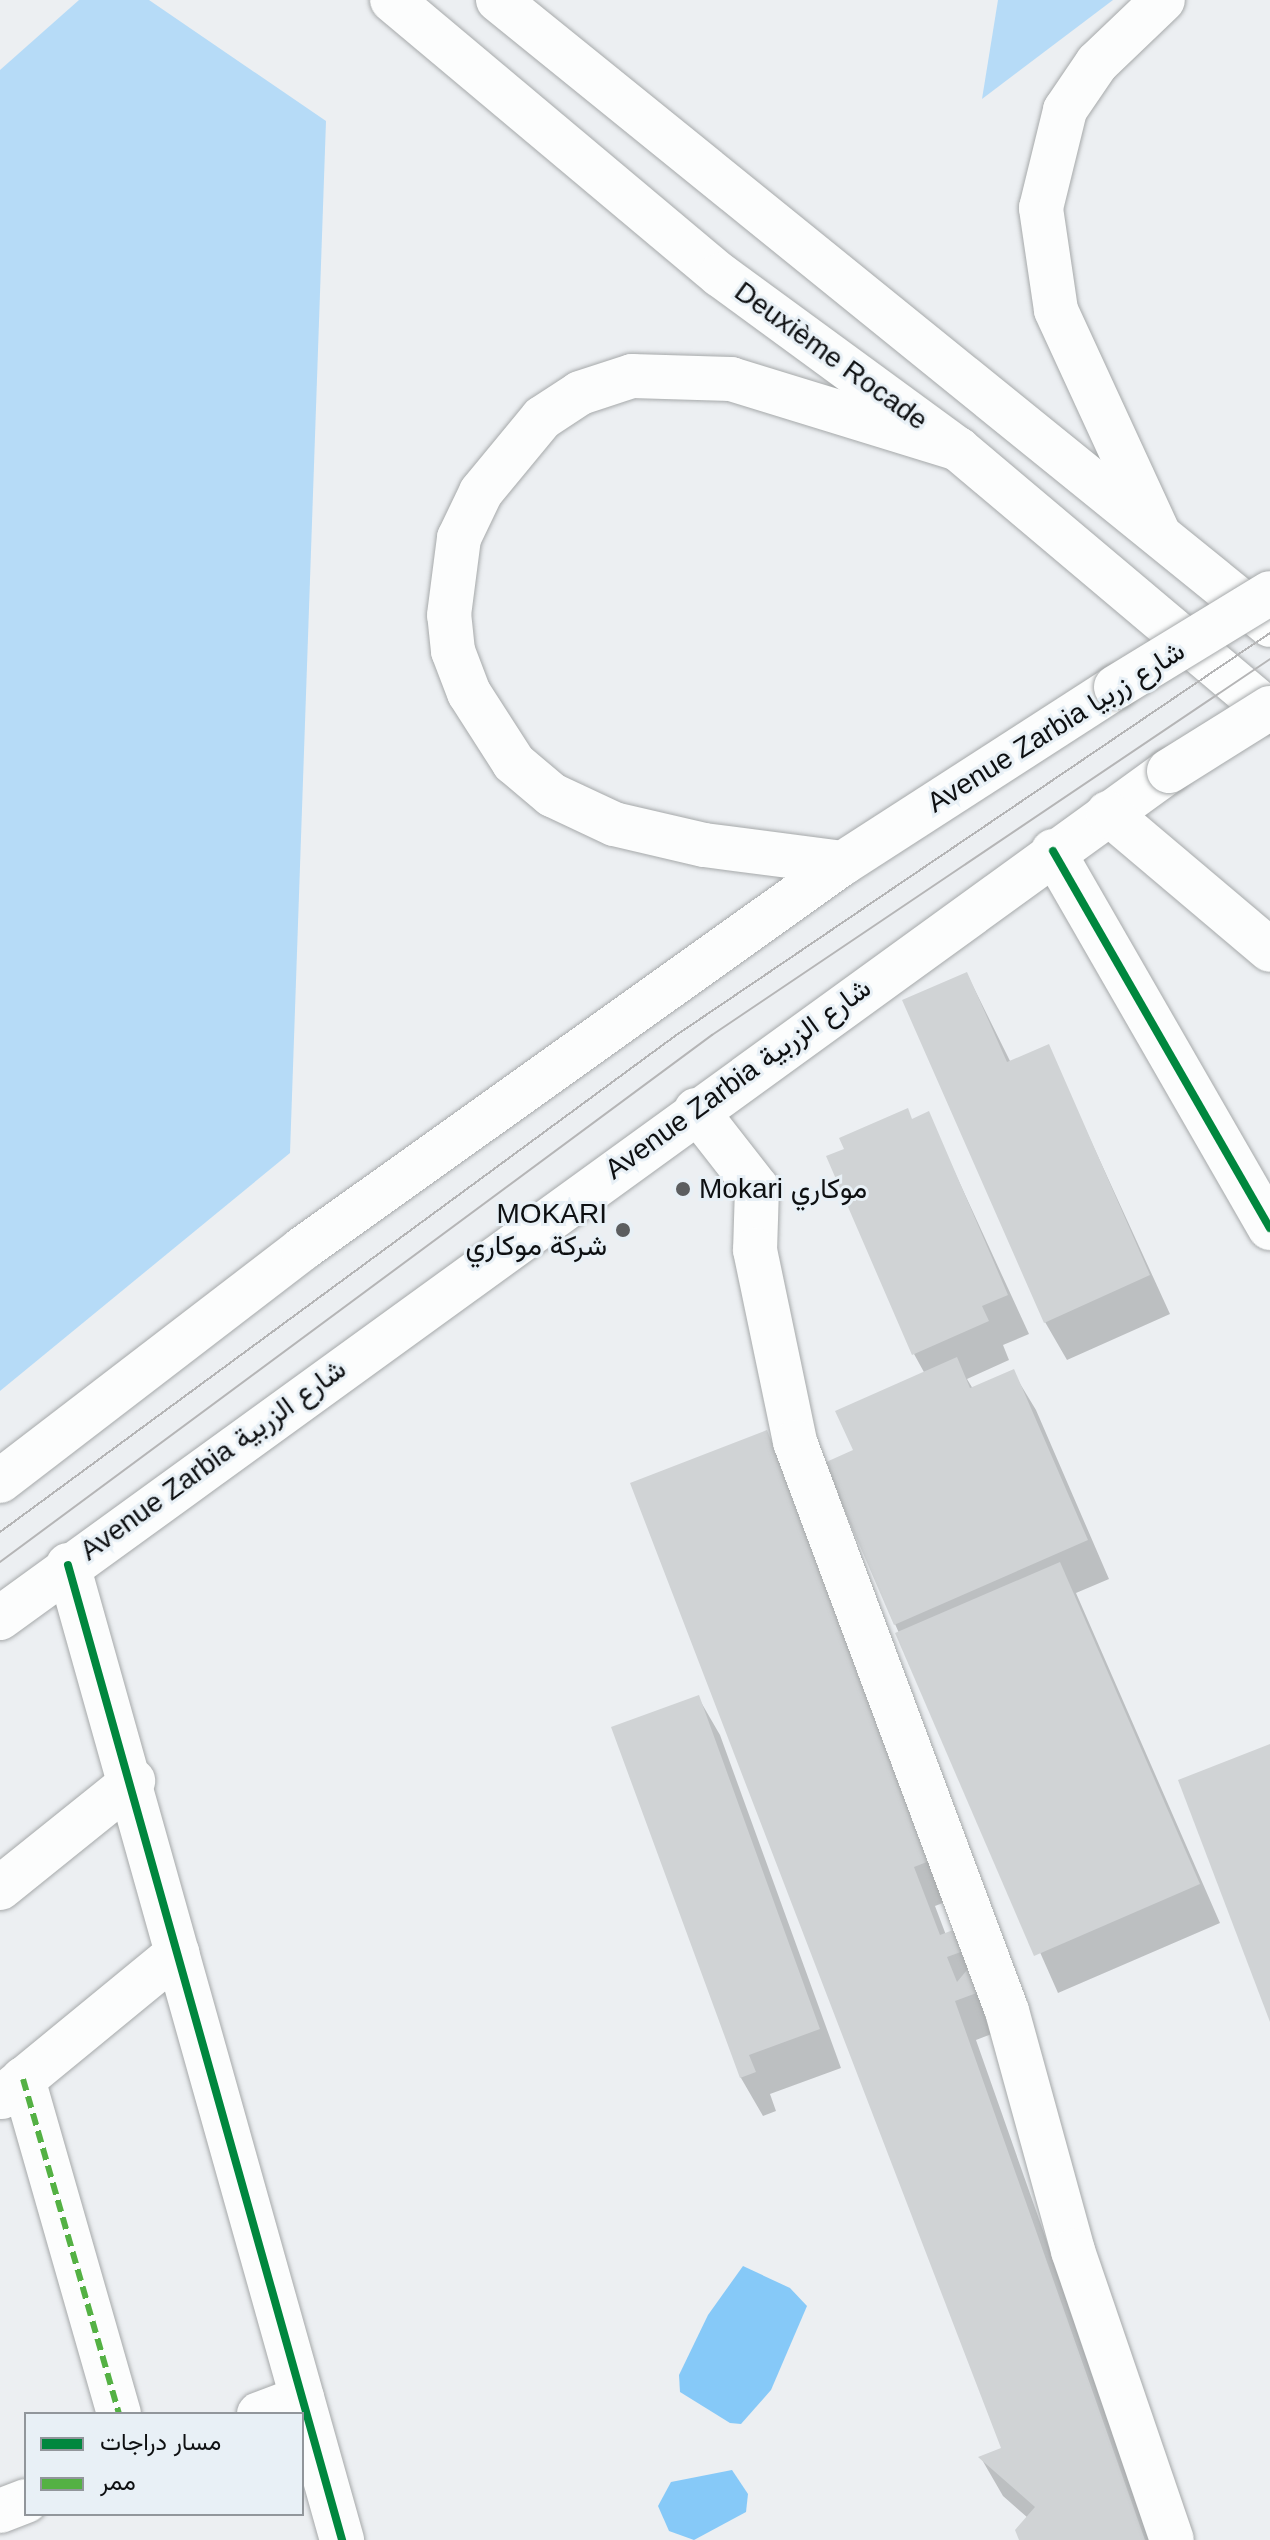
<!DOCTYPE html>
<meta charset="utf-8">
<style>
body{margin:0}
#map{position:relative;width:1270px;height:2540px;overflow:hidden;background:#eceff2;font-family:Arial,Vazirmatn,sans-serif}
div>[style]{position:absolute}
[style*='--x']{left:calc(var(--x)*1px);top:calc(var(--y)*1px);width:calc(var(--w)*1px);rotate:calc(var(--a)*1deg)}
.green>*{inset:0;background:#b6dbf7}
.water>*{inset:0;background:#86c9f8}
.shadow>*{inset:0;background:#0003}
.building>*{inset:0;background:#d0d3d5}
.roads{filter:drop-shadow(0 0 2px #a6a9aa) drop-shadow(0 0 2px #a6a9aa)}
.minor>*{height:44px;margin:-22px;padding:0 22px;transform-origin:22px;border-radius:22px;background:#fcfdfd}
.major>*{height:44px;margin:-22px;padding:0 22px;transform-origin:22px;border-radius:22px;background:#fcfdfd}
.highway>*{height:44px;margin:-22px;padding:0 22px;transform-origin:22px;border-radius:22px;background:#fcfdfd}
.tram>*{height:2px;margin:-1px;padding:0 1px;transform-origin:1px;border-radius:1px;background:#b5b5b6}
.bridges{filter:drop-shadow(0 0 2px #a6a9aa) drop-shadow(0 0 2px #a6a9aa)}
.major-bridge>*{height:44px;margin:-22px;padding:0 22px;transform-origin:22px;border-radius:22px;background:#fcfdfd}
.quiet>*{height:6px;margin-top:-3px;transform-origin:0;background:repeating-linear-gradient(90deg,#54b144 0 12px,transparent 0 18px)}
.cycleway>*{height:8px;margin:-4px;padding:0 4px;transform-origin:4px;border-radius:4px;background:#00873e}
.dots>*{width:22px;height:22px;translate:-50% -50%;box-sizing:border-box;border:4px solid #e8f0f6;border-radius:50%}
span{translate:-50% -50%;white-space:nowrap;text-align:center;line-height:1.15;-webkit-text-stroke:6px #e8f0f6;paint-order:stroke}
.street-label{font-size:28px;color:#0e1012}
.poi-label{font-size:28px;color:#0e1012}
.left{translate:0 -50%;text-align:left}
.right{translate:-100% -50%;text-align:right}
.legend{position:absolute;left:24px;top:2412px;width:280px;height:104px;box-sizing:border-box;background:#e8f0f6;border:2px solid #91969b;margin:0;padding:10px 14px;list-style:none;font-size:24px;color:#0e1012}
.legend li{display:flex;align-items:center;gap:16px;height:40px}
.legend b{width:40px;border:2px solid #91969b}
</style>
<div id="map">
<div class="green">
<div style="clip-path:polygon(79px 0,149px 0,326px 121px,290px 1153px,0 1391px,0 70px)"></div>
<div style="clip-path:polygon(998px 0,1113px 0,982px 99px)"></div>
</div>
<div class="water">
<div style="clip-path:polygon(743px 2266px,790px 2288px,807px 2306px,771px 2390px,741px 2424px,730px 2423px,680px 2392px,679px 2375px,708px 2315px)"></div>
<div style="clip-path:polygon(732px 2470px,748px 2494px,746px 2512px,694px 2540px,669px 2531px,658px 2506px,671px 2482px)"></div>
</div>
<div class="shadow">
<div style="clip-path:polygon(967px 974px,1011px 1063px,1048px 1047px,1170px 1314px,1067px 1360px,1045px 1322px)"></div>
<div style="clip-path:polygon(928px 1114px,1029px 1334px,1003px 1345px,1009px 1360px,967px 1379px,973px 1389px,1013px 1372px,1036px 1410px,1109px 1579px,1076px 1593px,1220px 1923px,1058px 1993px,895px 1624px,855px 1451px,925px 1374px,914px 1354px,912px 1121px)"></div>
<div style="clip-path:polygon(766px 1432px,788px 1470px,953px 1899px,935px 1906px,946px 1935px,960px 1930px,1002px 2030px,976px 2040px,1152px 2540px,1021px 2540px,1028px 2518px,1003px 2496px,981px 2458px,1004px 2449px)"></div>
<div style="clip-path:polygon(698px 1697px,720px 1735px,841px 2068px,770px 2094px,776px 2111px,763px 2116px,741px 2078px,614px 1728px)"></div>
</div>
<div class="building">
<div style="clip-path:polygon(967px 972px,1007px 1062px,1049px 1044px,1150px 1275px,1044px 1323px,902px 1000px)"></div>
<div style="clip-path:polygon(908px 1108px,912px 1119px,929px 1111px,1008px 1295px,982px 1306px,989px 1321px,912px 1355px,826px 1156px,844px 1149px,839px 1138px)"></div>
<div style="clip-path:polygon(957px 1357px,970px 1388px,1014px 1369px,1088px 1540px,894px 1625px,824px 1463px,853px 1450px,835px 1411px)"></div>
<div style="clip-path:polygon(767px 1430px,932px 1860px,914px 1867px,940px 1935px,961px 1927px,969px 1949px,947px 1957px,957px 1982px,972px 1964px,982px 1991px,955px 2001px,1145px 2540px,1019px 2540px,1015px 2530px,1035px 2507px,978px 2457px,1001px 2448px,630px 1483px)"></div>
<div style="clip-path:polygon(1060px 1562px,1200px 1884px,1034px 1956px,895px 1633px)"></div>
<div style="clip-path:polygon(699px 1695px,820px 2029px,749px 2055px,756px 2072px,740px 2078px,611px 1727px)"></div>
<div style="clip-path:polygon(1270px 1744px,1270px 2022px,1178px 1780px)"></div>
</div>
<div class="roads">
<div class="minor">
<div style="--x:1053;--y:851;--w:435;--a:60.1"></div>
<div style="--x:696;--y:1110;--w:99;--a:52"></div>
<div style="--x:757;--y:1188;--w:62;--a:91.8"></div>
<div style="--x:755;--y:1250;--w:196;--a:78.2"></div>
<div style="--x:795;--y:1442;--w:607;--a:69.57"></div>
<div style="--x:1007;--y:2011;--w:249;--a:74.6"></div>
<div style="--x:1073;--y:2251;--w:305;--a:71.1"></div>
<div style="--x:68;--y:1565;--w:1013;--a:74.3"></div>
<div style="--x:0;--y:1888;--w:171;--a:-38.8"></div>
<div style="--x:23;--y:2079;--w:348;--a:74"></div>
<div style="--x:2;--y:2097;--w:227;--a:-39.4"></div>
<div style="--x:259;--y:2414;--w:46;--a:-20.4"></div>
<div style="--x:0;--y:2511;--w:28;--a:-21"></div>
</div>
<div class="major">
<div style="--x:0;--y:1481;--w:381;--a:-37.5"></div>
<div style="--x:302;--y:1249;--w:665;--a:-35.51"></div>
<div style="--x:843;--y:863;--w:325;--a:-32.8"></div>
<div style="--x:0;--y:1618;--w:1444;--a:-35.93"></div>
</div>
<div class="highway">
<div style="--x:392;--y:0;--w:428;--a:40"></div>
<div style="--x:720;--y:275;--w:295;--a:36.2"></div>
<div style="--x:958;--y:449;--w:408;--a:40.1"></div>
<div style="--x:498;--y:0;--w:993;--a:38.99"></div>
<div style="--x:1157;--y:530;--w:242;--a:-114.7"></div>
<div style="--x:1056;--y:310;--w:103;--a:-98.4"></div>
<div style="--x:1041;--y:208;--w:101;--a:-76.2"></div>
<div style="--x:1065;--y:110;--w:57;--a:-55.8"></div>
<div style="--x:1097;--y:63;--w:91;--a:-43.7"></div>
<div style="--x:1108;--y:813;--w:212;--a:40.2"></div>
<div style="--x:843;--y:863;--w:140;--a:-172.6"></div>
<div style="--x:704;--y:845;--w:92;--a:-166.9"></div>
<div style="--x:614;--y:824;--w:68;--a:-154.9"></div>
<div style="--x:552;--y:795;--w:50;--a:-139.9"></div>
<div style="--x:514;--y:763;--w:83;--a:-122.7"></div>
<div style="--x:469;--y:693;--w:45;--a:-110.9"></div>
<div style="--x:453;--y:651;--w:36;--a:-96"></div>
<div style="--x:449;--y:615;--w:78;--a:-82.6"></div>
<div style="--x:459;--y:538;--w:51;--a:-64.4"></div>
<div style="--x:481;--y:492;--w:96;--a:-50.5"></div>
<div style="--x:542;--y:418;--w:45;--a:-33.3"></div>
<div style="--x:580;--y:393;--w:55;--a:-18.1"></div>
<div style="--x:632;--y:376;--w:99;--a:1.7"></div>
<div style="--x:731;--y:379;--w:238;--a:17.1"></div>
</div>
</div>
<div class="tram">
<div style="--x:0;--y:1532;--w:838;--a:-36.31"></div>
<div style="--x:675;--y:1036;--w:719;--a:-34.11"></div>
<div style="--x:0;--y:1562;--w:886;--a:-36.51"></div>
<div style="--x:712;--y:1035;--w:673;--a:-33.97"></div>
</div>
<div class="bridges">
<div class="major-bridge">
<div style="--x:1116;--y:687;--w:180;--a:-31.4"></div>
<div style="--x:1169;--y:771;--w:119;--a:-32"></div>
</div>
</div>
<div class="quiet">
<div style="--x:23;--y:2079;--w:348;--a:74"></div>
</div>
<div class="cycleway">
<div style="--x:1053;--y:851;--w:435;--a:60.1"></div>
<div style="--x:68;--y:1565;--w:1013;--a:74.3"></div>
</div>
<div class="dots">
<div style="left:683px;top:1189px;background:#5c5e60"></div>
<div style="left:623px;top:1230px;background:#5c5e60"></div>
</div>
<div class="street-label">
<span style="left:831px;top:356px;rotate:36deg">Deuxième Rocade</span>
<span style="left:1056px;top:727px;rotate:-32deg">Avenue Zarbia شارع زربيا</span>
<span style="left:738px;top:1079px;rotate:-36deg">Avenue Zarbia شارع الزربية</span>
<span style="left:213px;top:1460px;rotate:-36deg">Avenue Zarbia شارع الزربية</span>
</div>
<div class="poi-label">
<span class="left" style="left:699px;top:1189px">Mokari موكاري</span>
<span class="right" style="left:607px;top:1230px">MOKARI<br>شركة موكاري</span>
</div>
<ul class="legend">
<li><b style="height:10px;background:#00873e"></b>مسار دراجات</li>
<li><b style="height:10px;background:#54b144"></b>ممر</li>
</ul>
</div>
